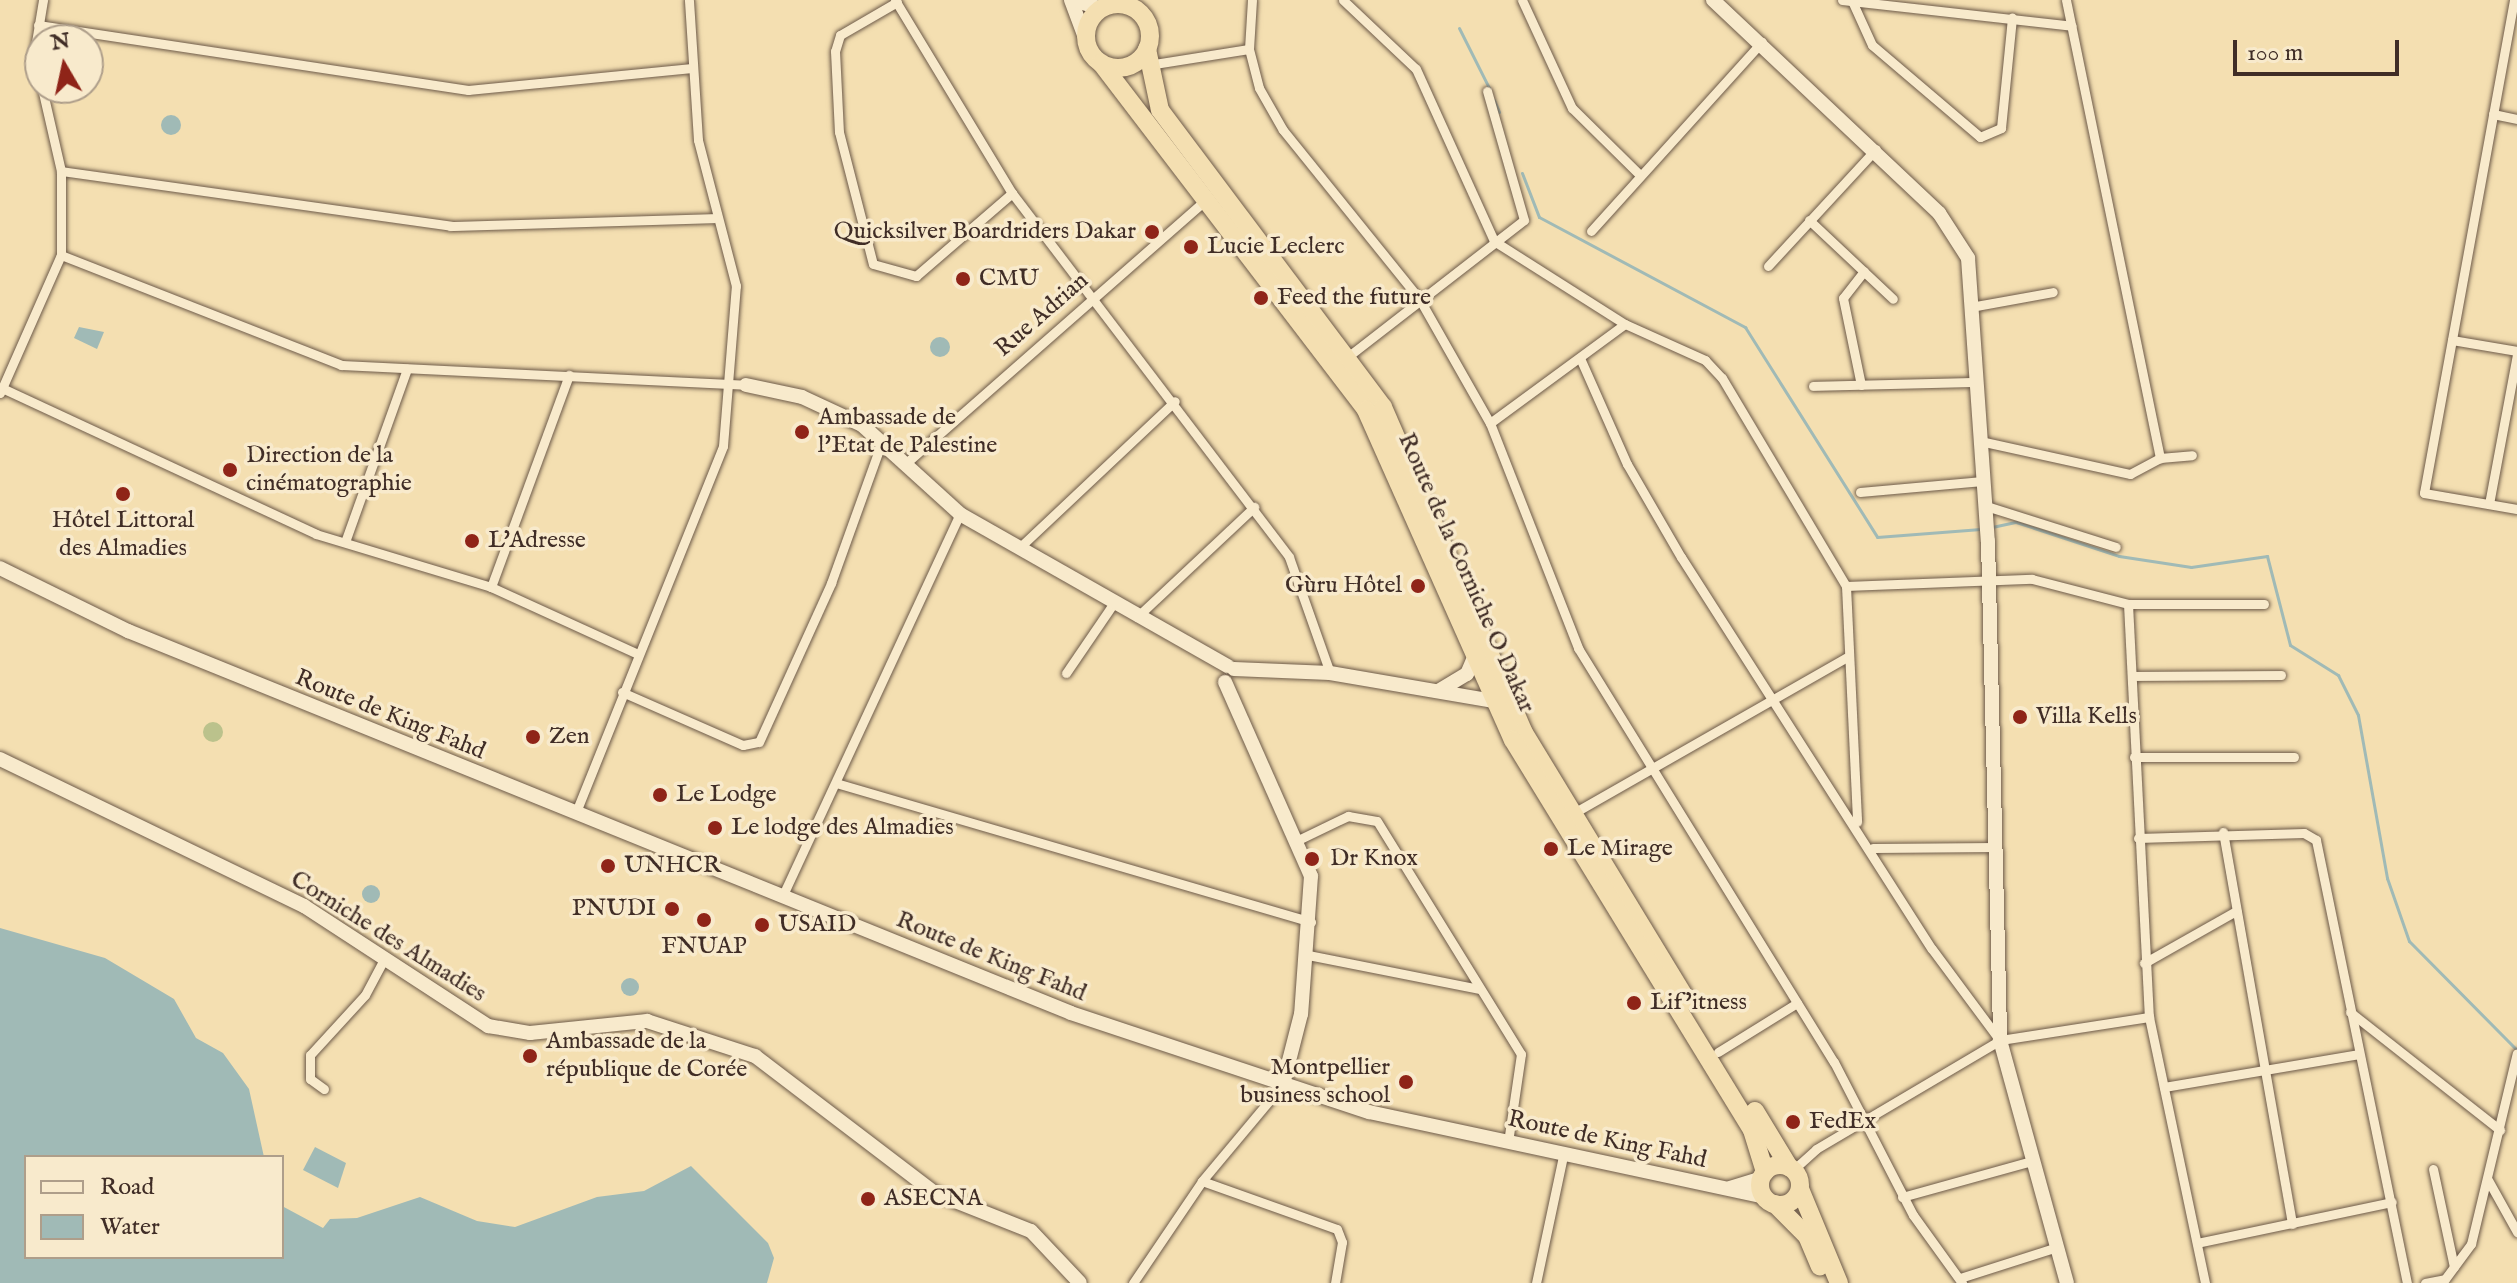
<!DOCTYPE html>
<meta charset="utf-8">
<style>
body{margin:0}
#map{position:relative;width:2517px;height:1283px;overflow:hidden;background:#f4dfb1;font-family:"IM FELL English",serif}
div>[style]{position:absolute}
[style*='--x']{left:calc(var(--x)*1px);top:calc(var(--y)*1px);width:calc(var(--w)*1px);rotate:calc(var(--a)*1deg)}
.green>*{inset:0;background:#bbc28c}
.round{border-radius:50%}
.water>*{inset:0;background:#a0bab6}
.stream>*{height:3px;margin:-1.5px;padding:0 1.5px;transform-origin:1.5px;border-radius:1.5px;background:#a0bab6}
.roads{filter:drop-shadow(0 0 2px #6d5a49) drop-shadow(0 0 2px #6d5a49)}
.street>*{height:9px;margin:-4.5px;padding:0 4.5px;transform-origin:4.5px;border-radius:4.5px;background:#f8eacc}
.secondary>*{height:14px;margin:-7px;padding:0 7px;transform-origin:7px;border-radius:7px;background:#f8eacc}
.highway>*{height:18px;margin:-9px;padding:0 9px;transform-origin:9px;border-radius:9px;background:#f4dfb1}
.highway>.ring{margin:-9px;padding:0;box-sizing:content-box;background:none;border:18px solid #f4dfb1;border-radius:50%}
.dots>*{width:22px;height:22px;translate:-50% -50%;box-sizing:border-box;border:4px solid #f8eacc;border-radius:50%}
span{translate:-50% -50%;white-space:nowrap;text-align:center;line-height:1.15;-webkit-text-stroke:7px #f8eacc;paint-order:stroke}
.poi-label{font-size:24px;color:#402d26}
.right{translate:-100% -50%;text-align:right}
.left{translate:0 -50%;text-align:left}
.street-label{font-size:24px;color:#402d26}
.legend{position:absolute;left:24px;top:1155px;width:260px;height:104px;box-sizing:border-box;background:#f8eacc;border:2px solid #ae9e8a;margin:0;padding:10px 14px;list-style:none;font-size:24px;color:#402d26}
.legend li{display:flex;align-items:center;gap:16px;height:40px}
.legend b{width:40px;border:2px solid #ae9e8a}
.north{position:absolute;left:24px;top:24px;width:80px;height:80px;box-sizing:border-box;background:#f8eacc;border:2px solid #ae9e8a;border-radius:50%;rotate:351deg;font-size:22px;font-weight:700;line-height:32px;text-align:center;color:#402d26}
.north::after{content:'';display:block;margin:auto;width:28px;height:36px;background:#8f2418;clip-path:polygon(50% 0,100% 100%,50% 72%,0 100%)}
.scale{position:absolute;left:2233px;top:40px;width:166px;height:36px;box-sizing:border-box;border:4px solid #402d26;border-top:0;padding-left:10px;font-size:24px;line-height:28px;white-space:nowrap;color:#402d26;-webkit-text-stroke:6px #f8eacc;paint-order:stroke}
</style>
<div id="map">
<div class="green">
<div class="round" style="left:203px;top:722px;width:20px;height:20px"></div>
</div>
<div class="water">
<div class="round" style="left:161px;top:115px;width:20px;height:20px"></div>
<div style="clip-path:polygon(79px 327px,104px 332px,97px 349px,74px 338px)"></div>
<div class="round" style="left:930px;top:337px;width:20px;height:20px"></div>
<div class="round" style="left:362px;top:885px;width:18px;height:18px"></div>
<div style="clip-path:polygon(0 928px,105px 958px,174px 999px,196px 1038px,223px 1053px,249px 1089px,264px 1157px,26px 1157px,26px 1257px,282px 1257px,282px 1206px,323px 1228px,330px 1219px,357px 1218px,420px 1197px,477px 1221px,515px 1227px,597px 1197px,644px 1191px,691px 1166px,768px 1243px,774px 1258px,767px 1283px,0 1283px)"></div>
<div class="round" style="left:621px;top:978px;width:18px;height:18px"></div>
<div style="clip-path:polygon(315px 1147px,346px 1163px,338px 1188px,303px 1170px)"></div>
</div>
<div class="stream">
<div style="--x:1459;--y:28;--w:69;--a:63.4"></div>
<div style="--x:1494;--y:100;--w:13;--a:67"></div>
<div style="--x:1522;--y:173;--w:47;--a:68.9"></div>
<div style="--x:1539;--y:217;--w:234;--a:28.1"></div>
<div style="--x:1745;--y:327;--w:248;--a:57.8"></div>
<div style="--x:1877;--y:537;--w:104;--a:-4.4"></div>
<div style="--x:1992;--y:527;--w:25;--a:-12"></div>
<div style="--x:2016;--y:522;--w:108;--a:18.3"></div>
<div style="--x:2119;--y:556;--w:73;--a:8.7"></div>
<div style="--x:2191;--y:567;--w:77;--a:-8.2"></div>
<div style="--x:2267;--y:556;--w:92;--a:75.5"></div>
<div style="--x:2290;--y:645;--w:57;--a:32"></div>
<div style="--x:2338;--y:675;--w:45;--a:63.4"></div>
<div style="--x:2358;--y:715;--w:166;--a:79.9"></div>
<div style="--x:2387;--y:878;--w:67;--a:70.8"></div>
<div style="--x:2409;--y:941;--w:153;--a:45.3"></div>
</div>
<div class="roads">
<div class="street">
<div style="--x:895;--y:0;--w:226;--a:58.8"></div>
<div style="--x:1012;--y:193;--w:457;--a:52.7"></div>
<div style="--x:1289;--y:557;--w:123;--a:70.5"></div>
<div style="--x:1343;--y:0;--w:100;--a:43.4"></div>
<div style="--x:1416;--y:69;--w:189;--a:65.6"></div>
<div style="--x:1494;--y:241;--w:155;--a:32.4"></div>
<div style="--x:1625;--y:324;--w:88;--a:24.2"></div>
<div style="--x:1705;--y:360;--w:25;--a:47"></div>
<div style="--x:1722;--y:378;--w:242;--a:59.2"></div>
<div style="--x:1846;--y:586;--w:236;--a:87.3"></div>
<div style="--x:1522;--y:0;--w:119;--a:65.2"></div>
<div style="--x:1572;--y:108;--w:95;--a:44.6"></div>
<div style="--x:1842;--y:0;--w:231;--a:6.4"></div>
<div style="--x:2066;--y:0;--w:468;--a:78.4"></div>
<div style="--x:2514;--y:0;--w:501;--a:100.35"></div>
<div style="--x:2424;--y:493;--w:94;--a:9.8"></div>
<div style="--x:1852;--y:1;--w:48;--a:65.6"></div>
<div style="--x:1872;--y:45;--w:142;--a:40.4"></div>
<div style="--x:1980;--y:137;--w:23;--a:-23"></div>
<div style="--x:2001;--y:128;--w:111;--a:-84.3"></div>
<div style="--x:897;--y:2;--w:66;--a:149.9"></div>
<div style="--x:840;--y:35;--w:17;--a:107"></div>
<div style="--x:835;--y:51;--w:81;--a:87.2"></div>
<div style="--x:839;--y:132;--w:136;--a:75.6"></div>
<div style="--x:873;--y:264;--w:45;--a:15.6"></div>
<div style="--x:916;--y:276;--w:127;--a:-40.8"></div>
<div style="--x:38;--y:25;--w:435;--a:8.6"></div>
<div style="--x:468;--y:90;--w:225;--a:-5.6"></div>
<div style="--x:1249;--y:49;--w:49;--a:-86.5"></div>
<div style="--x:1148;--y:65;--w:102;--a:-9"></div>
<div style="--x:1249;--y:49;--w:40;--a:75.6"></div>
<div style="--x:1259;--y:88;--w:48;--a:60.3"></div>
<div style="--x:1283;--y:130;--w:218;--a:51.1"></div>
<div style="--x:1420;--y:300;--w:142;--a:60.4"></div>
<div style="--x:1490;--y:423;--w:242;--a:68.6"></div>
<div style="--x:1578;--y:648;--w:487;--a:58.3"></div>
<div style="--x:1834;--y:1062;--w:172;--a:62.7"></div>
<div style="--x:1913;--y:1215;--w:84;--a:54.2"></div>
<div style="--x:40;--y:78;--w:30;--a:-99"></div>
<div style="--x:35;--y:48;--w:49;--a:-80.5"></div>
<div style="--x:2493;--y:114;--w:25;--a:12"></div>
<div style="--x:61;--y:171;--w:393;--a:8"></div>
<div style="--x:450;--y:226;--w:264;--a:-1.7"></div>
<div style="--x:1809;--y:220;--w:115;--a:43.2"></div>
<div style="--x:1591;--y:231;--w:255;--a:-47.9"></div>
<div style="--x:61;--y:255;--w:301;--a:21.4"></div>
<div style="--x:341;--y:365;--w:405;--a:2.8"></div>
<div style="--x:1768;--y:266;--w:159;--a:-47.3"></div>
<div style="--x:1976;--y:306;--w:78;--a:-10.3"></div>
<div style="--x:2452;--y:340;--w:66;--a:9.6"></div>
<div style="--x:1350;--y:355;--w:220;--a:-37.8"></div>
<div style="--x:1524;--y:220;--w:134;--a:-106"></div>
<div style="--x:1580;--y:358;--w:116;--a:66.1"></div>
<div style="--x:1627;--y:464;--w:108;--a:59.9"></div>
<div style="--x:1681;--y:557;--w:465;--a:57.4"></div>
<div style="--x:1932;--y:949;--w:111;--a:53.4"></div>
<div style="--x:1861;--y:385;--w:89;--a:-101.7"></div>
<div style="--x:1843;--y:298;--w:34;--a:-52"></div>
<div style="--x:1813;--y:386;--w:165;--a:-1.4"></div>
<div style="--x:2;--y:388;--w:346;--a:24.9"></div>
<div style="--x:316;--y:534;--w:183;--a:16.8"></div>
<div style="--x:491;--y:587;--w:162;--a:24.5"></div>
<div style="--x:0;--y:393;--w:151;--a:-66.2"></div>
<div style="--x:61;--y:255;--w:84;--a:-90"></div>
<div style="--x:61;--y:171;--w:85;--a:-102.9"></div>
<div style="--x:1490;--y:423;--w:167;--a:-36.3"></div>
<div style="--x:1980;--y:441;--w:154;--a:12.4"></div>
<div style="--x:2130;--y:474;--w:34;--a:-28"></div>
<div style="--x:2160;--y:458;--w:32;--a:-5"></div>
<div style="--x:905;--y:464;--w:400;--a:-41.3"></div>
<div style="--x:1860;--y:492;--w:123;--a:-5.1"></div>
<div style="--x:2489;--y:504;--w:153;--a:-79.4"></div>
<div style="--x:1986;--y:506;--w:136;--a:17.5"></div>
<div style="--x:345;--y:542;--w:184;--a:-70.3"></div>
<div style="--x:1019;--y:548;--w:214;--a:-43.3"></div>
<div style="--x:1846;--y:586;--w:186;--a:-2.2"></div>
<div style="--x:2032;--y:579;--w:99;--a:14.6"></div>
<div style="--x:2128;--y:604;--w:136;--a:0"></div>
<div style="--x:491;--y:587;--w:226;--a:-69.8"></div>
<div style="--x:2128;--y:604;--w:414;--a:87.1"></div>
<div style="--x:2149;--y:1017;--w:272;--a:78.1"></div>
<div style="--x:1137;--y:617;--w:161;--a:-43.2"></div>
<div style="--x:1066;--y:673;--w:83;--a:-55.7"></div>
<div style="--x:2132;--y:676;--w:149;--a:-0.4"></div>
<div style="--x:622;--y:692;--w:132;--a:23.7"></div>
<div style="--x:743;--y:745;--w:16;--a:-11"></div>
<div style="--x:759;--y:742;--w:175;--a:-65.6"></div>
<div style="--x:831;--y:583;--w:148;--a:-70.2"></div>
<div style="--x:2134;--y:757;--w:160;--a:0"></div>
<div style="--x:836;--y:783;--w:495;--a:16.3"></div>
<div style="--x:576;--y:812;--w:394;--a:-68.1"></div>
<div style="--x:723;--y:446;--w:161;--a:-85.4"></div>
<div style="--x:736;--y:286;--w:151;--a:-104.6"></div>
<div style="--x:698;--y:140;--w:140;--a:-93.7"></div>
<div style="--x:1572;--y:814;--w:319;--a:-29.7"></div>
<div style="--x:2223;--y:832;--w:398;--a:80"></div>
<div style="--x:2138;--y:838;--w:166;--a:-1.7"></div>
<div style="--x:2304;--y:833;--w:14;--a:30"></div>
<div style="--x:2316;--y:840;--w:452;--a:78.4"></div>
<div style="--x:1296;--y:841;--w:58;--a:-25.7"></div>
<div style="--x:1348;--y:816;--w:29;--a:10"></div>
<div style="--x:1377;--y:821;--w:274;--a:58.3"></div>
<div style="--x:1521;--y:1054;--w:89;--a:98.4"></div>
<div style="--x:1873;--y:848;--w:124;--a:-0.5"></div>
<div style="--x:782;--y:897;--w:422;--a:-65.1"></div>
<div style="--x:1308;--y:955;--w:174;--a:11.2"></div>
<div style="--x:2144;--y:963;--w:106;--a:-29.5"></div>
<div style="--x:2350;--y:1012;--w:191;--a:38.2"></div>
<div style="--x:1718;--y:1052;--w:93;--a:-31.8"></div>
<div style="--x:2164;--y:1087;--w:198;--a:-9.6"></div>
<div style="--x:324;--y:1089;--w:17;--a:-144"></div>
<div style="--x:310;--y:1079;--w:24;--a:-90"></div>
<div style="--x:310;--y:1055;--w:81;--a:-47.5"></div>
<div style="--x:365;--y:995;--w:40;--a:-62"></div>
<div style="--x:2433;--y:1169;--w:100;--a:77.9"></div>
<div style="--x:1793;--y:1170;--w:31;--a:-42"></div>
<div style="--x:1816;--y:1149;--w:214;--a:-30.6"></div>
<div style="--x:2000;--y:1040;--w:151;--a:-8.8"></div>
<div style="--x:2488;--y:1180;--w:60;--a:60.9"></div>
<div style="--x:1202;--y:1181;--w:143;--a:19.6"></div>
<div style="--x:1337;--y:1229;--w:14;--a:69"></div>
<div style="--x:1342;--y:1242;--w:42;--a:99.7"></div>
<div style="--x:1902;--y:1197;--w:135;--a:-15.5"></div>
<div style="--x:2197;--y:1243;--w:199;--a:-11.9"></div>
<div style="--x:1960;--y:1278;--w:102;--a:-17.7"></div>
<div style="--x:1133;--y:1283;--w:123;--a:-55.9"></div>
<div style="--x:1202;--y:1181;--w:126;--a:-50.1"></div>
<div style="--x:1536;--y:1283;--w:130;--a:-78"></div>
<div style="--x:2425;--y:1283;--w:20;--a:-11"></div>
<div style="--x:2445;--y:1279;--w:44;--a:-53.4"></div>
<div style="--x:2471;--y:1244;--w:196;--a:-76.5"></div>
</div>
<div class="secondary">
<div style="--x:1071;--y:0;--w:46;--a:69.6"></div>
<div style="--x:1074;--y:0;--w:28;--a:18"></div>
<div style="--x:1713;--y:0;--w:311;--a:43.3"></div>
<div style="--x:1939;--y:213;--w:54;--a:57.2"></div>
<div style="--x:1968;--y:258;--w:284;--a:86"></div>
<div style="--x:1988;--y:541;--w:499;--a:88.6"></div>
<div style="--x:2000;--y:1040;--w:252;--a:74.6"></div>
<div style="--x:746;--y:385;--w:57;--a:12.1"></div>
<div style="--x:802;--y:397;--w:66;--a:25"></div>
<div style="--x:862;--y:425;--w:132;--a:42.2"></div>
<div style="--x:960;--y:514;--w:308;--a:29.6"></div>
<div style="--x:0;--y:568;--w:143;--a:26.2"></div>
<div style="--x:128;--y:631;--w:1017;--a:22.05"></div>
<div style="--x:1071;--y:1013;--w:314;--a:18.4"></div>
<div style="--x:1369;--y:1112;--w:405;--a:12.1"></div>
<div style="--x:1234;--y:669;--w:96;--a:2.4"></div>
<div style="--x:1330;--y:673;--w:165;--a:9.7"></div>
<div style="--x:1225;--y:682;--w:212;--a:66.1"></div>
<div style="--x:1311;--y:876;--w:138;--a:94.1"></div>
<div style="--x:1301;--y:1014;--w:72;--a:104.4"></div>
<div style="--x:1440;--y:690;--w:31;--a:-31"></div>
<div style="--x:1467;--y:674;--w:15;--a:-67"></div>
<div style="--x:0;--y:759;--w:338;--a:25.8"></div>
<div style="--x:304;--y:906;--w:220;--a:33.1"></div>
<div style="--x:488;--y:1026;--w:43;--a:9.5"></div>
<div style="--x:530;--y:1033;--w:118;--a:-5.9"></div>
<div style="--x:647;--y:1021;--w:114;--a:18"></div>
<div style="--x:755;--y:1056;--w:226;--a:37.3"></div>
<div style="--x:935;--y:1193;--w:103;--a:21.6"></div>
<div style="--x:1031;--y:1231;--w:71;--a:46.7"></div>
<div style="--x:1730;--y:1188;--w:34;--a:-17"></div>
</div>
<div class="highway">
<div class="ring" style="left:1086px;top:4px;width:46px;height:46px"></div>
<div style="--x:1147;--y:49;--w:62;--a:78"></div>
<div style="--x:1160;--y:110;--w:371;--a:53.1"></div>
<div style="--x:1383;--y:407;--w:353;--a:66.6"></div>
<div style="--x:1523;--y:731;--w:316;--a:58.7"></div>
<div style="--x:1101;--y:63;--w:437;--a:52.6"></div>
<div style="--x:1366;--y:410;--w:361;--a:66"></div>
<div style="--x:1513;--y:740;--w:457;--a:58.5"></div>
<div style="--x:1752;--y:1130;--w:44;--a:72.8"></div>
<div style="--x:1755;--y:1111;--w:66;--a:58.7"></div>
<div class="ring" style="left:1760px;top:1165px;width:22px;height:22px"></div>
<div style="--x:1800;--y:1189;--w:102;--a:67.5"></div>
<div style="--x:1775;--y:1204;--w:45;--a:45"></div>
<div style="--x:1807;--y:1236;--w:33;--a:67"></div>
</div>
</div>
<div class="dots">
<div style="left:1152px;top:232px;background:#8f2418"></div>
<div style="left:1191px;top:247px;background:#8f2418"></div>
<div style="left:963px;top:279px;background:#8f2418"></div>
<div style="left:1261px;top:298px;background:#8f2418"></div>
<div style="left:802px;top:432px;background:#8f2418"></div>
<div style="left:230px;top:470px;background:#8f2418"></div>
<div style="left:123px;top:494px;background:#8f2418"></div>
<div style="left:472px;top:541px;background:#8f2418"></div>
<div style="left:1418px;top:586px;background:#8f2418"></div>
<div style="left:2020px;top:717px;background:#8f2418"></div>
<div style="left:533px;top:737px;background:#8f2418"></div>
<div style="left:660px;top:795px;background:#8f2418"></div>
<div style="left:715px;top:828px;background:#8f2418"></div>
<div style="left:1551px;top:849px;background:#8f2418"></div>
<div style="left:1312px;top:859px;background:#8f2418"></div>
<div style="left:608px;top:866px;background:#8f2418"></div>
<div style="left:672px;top:909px;background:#8f2418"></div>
<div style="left:704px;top:920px;background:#8f2418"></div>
<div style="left:762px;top:925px;background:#8f2418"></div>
<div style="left:1634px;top:1003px;background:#8f2418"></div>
<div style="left:530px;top:1056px;background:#8f2418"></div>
<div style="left:1406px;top:1082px;background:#8f2418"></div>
<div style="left:1793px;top:1122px;background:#8f2418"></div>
<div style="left:868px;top:1199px;background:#8f2418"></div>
</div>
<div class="poi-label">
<span class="right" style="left:1136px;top:232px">Quicksilver Boardriders Dakar</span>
<span class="left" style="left:1207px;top:247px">Lucie Leclerc</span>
<span class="left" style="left:979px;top:279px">CMU</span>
<span class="left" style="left:1277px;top:298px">Feed the future</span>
<span class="left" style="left:818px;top:432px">Ambassade de<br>l'Etat de Palestine</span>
<span class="left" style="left:246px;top:470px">Direction de la<br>cinématographie</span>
<span style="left:123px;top:535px">Hôtel Littoral<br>des Almadies</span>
<span class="left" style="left:488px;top:541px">L'Adresse</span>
<span class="right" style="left:1402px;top:586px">Gùru Hôtel</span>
<span class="left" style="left:2036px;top:717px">Villa Kells</span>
<span class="left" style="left:549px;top:737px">Zen</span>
<span class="left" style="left:676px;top:795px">Le Lodge</span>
<span class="left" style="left:731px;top:828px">Le lodge des Almadies</span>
<span class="left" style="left:1567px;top:849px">Le Mirage</span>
<span class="left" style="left:1330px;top:859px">Dr Knox</span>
<span class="left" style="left:624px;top:866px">UNHCR</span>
<span class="right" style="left:656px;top:909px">PNUDI</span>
<span class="left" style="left:778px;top:925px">USAID</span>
<span style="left:704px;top:947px">FNUAP</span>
<span class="left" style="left:1650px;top:1003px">Lif'itness</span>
<span class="left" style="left:546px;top:1056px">Ambassade de la<br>république de Corée</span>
<span class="right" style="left:1390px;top:1082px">Montpellier<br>business school</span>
<span class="left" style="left:1809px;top:1122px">FedEx</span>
<span class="left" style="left:884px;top:1199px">ASECNA</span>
</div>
<div class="street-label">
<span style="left:1042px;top:315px;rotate:-41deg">Rue Adrian</span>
<span style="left:1466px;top:573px;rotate:66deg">Route de la Corniche O Dakar</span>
<span style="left:390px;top:715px;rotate:22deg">Route de King Fahd</span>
<span style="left:388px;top:937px;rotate:32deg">Corniche des Almadies</span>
<span style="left:991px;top:957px;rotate:22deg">Route de King Fahd</span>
<span style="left:1607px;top:1140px;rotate:12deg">Route de King Fahd</span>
</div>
<ul class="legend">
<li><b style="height:10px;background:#f8eacc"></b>Road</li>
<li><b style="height:22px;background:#a0bab6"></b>Water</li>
</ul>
<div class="north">N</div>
<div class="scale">100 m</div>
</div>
